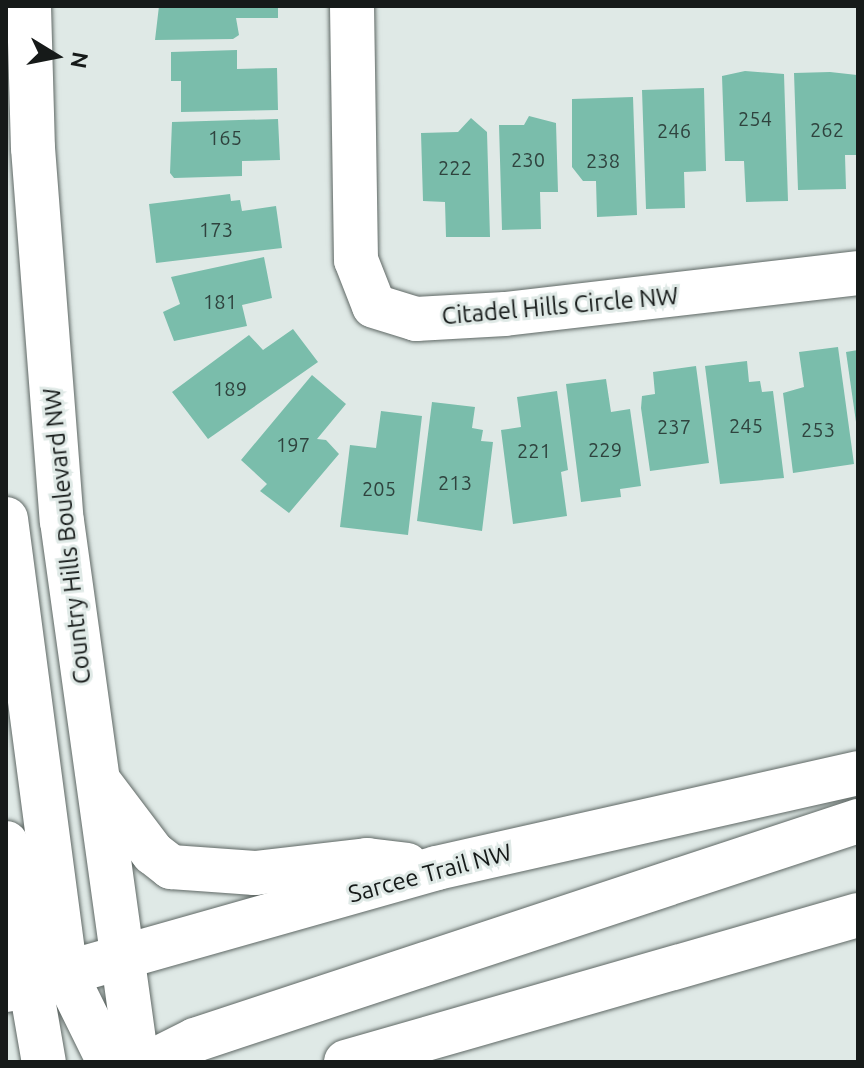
<!DOCTYPE html>
<style>
body{margin:0}
#map{position:relative;width:864px;height:1068px;overflow:hidden;background:#dfe9e6;font-family:Ubuntu,sans-serif}
div>[style]{position:absolute}
[style*='--x']{left:calc(var(--x)*1px);top:calc(var(--y)*1px);width:calc(var(--w)*1px);rotate:calc(var(--a)*1deg)}
.building>*{inset:0;background:#7abdab}
.roads{filter:drop-shadow(0 0 2px #5f6865) drop-shadow(0 0 2px #5f6865)}
.street>*{height:44px;margin:-22px;padding:0 22px;transform-origin:22px;border-radius:22px;background:#fff}
.secondary>*{height:44px;margin:-22px;padding:0 22px;transform-origin:22px;border-radius:22px;background:#fff}
span{translate:-50% -50%;white-space:nowrap;text-align:center;line-height:1.15;-webkit-text-stroke:6px #dfe9e6;paint-order:stroke}
.number-label{font-size:20px;color:#2f433e}
.number-label span{-webkit-text-stroke-width:0}
.street-label{font-size:24px;color:#161a19}
.frame{position:absolute;inset:0;border:8px solid #161a19;pointer-events:none}
.north{position:absolute;left:16px;top:16px;width:80px;height:80px;-webkit-text-stroke:6px #dfe9e6;paint-order:stroke;rotate:100deg;font-size:22px;font-weight:700;line-height:32px;text-align:center;color:#161a19}
.north::after{content:'';display:block;margin:auto;width:28px;height:36px;background:#161a19;clip-path:polygon(50% 0,100% 100%,50% 72%,0 100%)}
</style>
<div id="map">
<div class="building">
<div style="clip-path:polygon(159px 6px,278px 6px,278px 18px,236px 18px,239px 35px,233px 39px,155px 40px)"></div>
<div style="clip-path:polygon(237px 50px,237px 69px,277px 68px,278px 110px,181px 112px,181px 81px,171px 81px,171px 52px)"></div>
<div style="clip-path:polygon(745px 71px,784px 74px,788px 201px,746px 202px,744px 161px,725px 161px,722px 76px)"></div>
<div style="clip-path:polygon(830px 72px,857px 75px,858px 155px,845px 155px,846px 189px,798px 190px,794px 73px)"></div>
<div style="clip-path:polygon(704px 88px,706px 171px,684px 172px,685px 208px,646px 209px,642px 90px)"></div>
<div style="clip-path:polygon(633px 97px,637px 215px,597px 217px,596px 181px,583px 181px,572px 167px,572px 99px)"></div>
<div style="clip-path:polygon(529px 116px,556px 123px,558px 192px,540px 192px,541px 229px,502px 230px,499px 125px,524px 125px)"></div>
<div style="clip-path:polygon(471px 118px,487px 132px,490px 237px,446px 237px,445px 202px,423px 201px,421px 133px,458px 132px)"></div>
<div style="clip-path:polygon(278px 119px,280px 160px,242px 161px,242px 176px,174px 178px,170px 173px,172px 122px)"></div>
<div style="clip-path:polygon(230px 194px,231px 201px,240px 200px,242px 211px,276px 206px,282px 248px,156px 263px,149px 204px)"></div>
<div style="clip-path:polygon(264px 257px,272px 298px,242px 305px,247px 326px,174px 341px,163px 312px,180px 304px,171px 277px)"></div>
<div style="clip-path:polygon(293px 329px,318px 362px,208px 439px,172px 392px,249px 335px,263px 350px)"></div>
<div style="clip-path:polygon(838px 347px,854px 464px,793px 473px,783px 393px,804px 387px,799px 352px)"></div>
<div style="clip-path:polygon(858px 350px,858px 422px,856px 422px,846px 352px)"></div>
<div style="clip-path:polygon(747px 361px,749px 382px,760px 381px,762px 392px,773px 391px,784px 478px,720px 484px,705px 366px)"></div>
<div style="clip-path:polygon(696px 366px,709px 463px,650px 471px,641px 408px,642px 396px,655px 394px,653px 372px)"></div>
<div style="clip-path:polygon(312px 375px,346px 404px,317px 439px,326px 440px,339px 454px,289px 513px,260px 491px,267px 484px,241px 460px)"></div>
<div style="clip-path:polygon(606px 379px,611px 412px,630px 409px,641px 486px,620px 489px,621px 497px,581px 502px,566px 384px)"></div>
<div style="clip-path:polygon(557px 391px,568px 470px,561px 472px,567px 516px,513px 524px,501px 430px,521px 427px,517px 397px)"></div>
<div style="clip-path:polygon(432px 402px,475px 407px,472px 428px,483px 430px,481px 441px,493px 442px,482px 531px,417px 521px)"></div>
<div style="clip-path:polygon(381px 411px,422px 416px,408px 535px,340px 527px,350px 445px,376px 448px)"></div>
</div>
<div class="roads">
<div class="street">
<div style="--x:352;--y:6;--w:254;--a:89.1"></div>
<div style="--x:356;--y:260;--w:49;--a:68.6"></div>
<div style="--x:374;--y:306;--w:44;--a:17.2"></div>
<div style="--x:416;--y:319;--w:89;--a:-3.2"></div>
<div style="--x:505;--y:314;--w:355;--a:-6.6"></div>
</div>
<div class="secondary">
<div style="--x:29;--y:6;--w:142;--a:88.4"></div>
<div style="--x:33;--y:148;--w:374;--a:85.6"></div>
<div style="--x:62;--y:521;--w:546;--a:82.11"></div>
<div style="--x:6;--y:519;--w:460;--a:82.5"></div>
<div style="--x:66;--y:975;--w:97;--a:63.7"></div>
<div style="--x:100;--y:783;--w:88;--a:52.9"></div>
<div style="--x:153;--y:853;--w:23;--a:38"></div>
<div style="--x:171;--y:867;--w:84;--a:4.1"></div>
<div style="--x:255;--y:873;--w:113;--a:-6.6"></div>
<div style="--x:367;--y:860;--w:40;--a:7.1"></div>
<div style="--x:6;--y:843;--w:222;--a:80.2"></div>
<div style="--x:6;--y:990;--w:448;--a:-15.8"></div>
<div style="--x:437;--y:868;--w:432;--a:-12.7"></div>
<div style="--x:151;--y:1062;--w:49;--a:-26.6"></div>
<div style="--x:195;--y:1040;--w:698;--a:-18.28"></div>
<div style="--x:346;--y:1062;--w:533;--a:-16.02"></div>
</div>
</div>
<div class="number-label">
<span style="left:755px;top:118px">254</span>
<span style="left:827px;top:129px">262</span>
<span style="left:674px;top:130px">246</span>
<span style="left:225px;top:137px">165</span>
<span style="left:528px;top:159px">230</span>
<span style="left:603px;top:160px">238</span>
<span style="left:455px;top:167px">222</span>
<span style="left:216px;top:229px">173</span>
<span style="left:220px;top:301px">181</span>
<span style="left:230px;top:388px">189</span>
<span style="left:746px;top:425px">245</span>
<span style="left:674px;top:426px">237</span>
<span style="left:818px;top:429px">253</span>
<span style="left:293px;top:444px">197</span>
<span style="left:605px;top:449px">229</span>
<span style="left:534px;top:450px">221</span>
<span style="left:455px;top:482px">213</span>
<span style="left:379px;top:488px">205</span>
</div>
<div class="street-label">
<span style="left:560px;top:306px;rotate:-5deg">Citadel Hills Circle NW</span>
<span style="left:67px;top:536px;rotate:-96deg">Country Hills Boulevard NW</span>
<span style="left:430px;top:873px;rotate:-15deg">Sarcee Trail NW</span>
</div>
<div class="frame"></div>
<div class="north">N</div>
</div>
